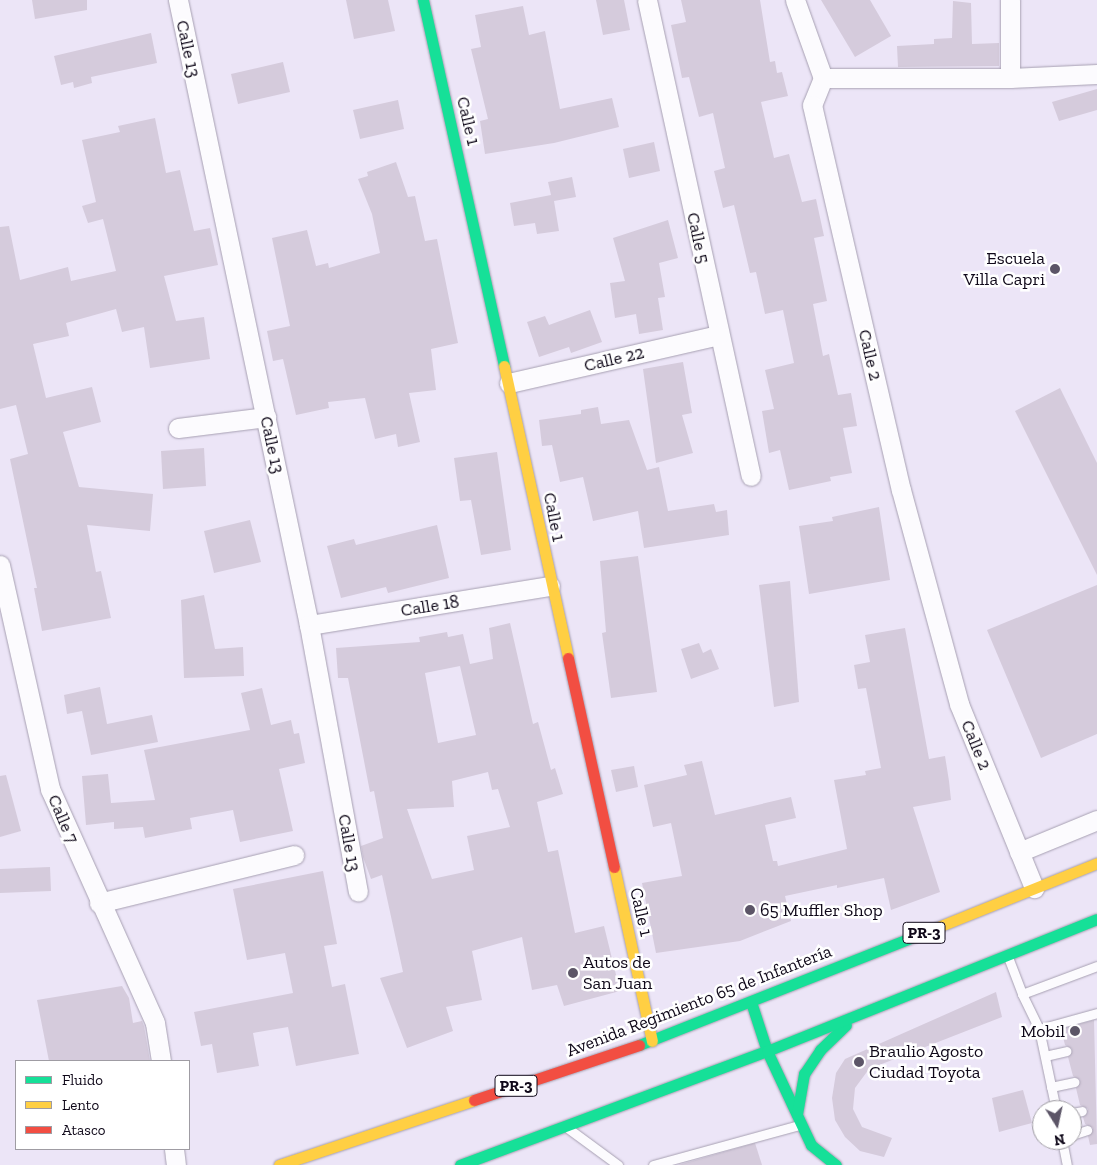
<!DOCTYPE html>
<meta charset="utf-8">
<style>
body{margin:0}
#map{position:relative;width:1097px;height:1165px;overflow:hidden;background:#ece5f7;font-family:"Zilla Slab",serif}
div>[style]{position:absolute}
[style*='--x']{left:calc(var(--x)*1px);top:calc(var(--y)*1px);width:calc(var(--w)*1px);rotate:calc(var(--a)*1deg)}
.building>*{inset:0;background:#d5cbdc}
.roads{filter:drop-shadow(0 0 1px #a7a0b2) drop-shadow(0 0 1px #a7a0b2)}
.lane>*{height:9px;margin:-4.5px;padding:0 4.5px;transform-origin:4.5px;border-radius:4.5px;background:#fcfbfe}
.street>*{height:19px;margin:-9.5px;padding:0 9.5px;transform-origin:9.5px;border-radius:9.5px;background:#fcfbfe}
.fast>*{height:11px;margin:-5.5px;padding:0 5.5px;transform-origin:5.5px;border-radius:5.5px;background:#16e098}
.slow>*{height:11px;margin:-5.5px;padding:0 5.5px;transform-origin:5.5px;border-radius:5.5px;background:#ffcf43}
.jam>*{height:11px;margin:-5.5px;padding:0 5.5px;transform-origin:5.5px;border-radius:5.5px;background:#f24e42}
.dots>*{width:14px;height:14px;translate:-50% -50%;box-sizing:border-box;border:2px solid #fff;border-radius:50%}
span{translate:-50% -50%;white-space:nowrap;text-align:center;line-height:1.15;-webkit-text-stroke:5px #fff;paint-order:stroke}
.shield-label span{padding:1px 4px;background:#fff;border:1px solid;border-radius:4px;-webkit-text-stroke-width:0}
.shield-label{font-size:16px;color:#0f0819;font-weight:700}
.street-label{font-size:18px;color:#0f0819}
.poi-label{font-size:18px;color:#0f0819}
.right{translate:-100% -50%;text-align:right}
.left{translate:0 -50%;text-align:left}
.legend{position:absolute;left:15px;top:1060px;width:175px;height:90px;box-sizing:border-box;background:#fff;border:1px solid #9f9ca3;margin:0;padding:6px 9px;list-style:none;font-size:15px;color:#0f0819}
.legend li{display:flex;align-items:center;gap:10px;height:25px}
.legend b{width:25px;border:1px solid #9f9ca3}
.north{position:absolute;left:1032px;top:1100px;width:50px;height:50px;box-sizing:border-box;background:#fff;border:1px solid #9f9ca3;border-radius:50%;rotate:170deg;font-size:14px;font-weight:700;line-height:20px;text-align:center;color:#0f0819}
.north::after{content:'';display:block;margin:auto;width:18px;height:22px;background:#5c5567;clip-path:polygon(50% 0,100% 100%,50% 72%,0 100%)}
</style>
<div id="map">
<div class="building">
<div style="clip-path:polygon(32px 0,87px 0,87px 10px,35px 19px)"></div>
<div style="clip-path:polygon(346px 0,388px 0,395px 31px,354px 39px)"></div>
<div style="clip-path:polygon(596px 0,624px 0,630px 30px,603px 35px)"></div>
<div style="clip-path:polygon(681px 0,760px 0,770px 62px,775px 61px,777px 73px,782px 72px,788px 96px,761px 102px,774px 158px,789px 154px,802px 202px,816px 199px,824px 236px,814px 238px,827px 301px,813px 304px,823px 356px,829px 354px,838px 395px,851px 393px,857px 426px,843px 428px,852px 473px,830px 477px,831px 481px,789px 490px,780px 450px,769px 453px,762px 411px,774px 409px,765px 370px,794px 363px,783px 310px,765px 314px,756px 272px,750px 273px,734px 205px,723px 208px,714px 171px,725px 168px,713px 113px,699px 117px,689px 77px,682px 78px,671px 25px,686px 22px)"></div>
<div style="clip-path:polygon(821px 0,870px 0,891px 36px,855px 57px)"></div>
<div style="clip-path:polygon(953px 1px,971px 3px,972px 44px,999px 43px,999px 66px,898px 67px,897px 46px,934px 44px,934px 39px,952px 38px)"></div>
<div style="clip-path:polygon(523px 6px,529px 35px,545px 31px,560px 109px,612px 98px,619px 127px,554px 143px,485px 154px,480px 121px,488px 119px,471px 49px,481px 47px,475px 15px)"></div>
<div style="clip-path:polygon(151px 33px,157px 63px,91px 77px,92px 83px,74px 88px,73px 82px,61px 85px,54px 56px)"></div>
<div style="clip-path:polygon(283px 62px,290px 92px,238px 104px,231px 74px)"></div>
<div style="clip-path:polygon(1097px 89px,1097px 110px,1059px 121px,1052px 102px)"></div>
<div style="clip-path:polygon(398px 100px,404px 129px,360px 139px,353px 110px)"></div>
<div style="clip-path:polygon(155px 118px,166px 173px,180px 170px,194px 231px,210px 228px,218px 265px,164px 276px,176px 321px,204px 317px,210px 359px,150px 368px,144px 327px,122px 332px,116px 309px,66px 323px,69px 336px,33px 344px,46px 398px,92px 387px,101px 422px,63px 432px,79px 487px,153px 494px,150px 531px,87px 525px,96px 572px,101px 571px,111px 618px,42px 631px,34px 588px,37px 588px,10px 459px,28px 454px,16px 405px,0 409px,0 227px,9px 226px,20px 280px,68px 267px,71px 281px,116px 271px,103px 219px,88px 223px,82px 206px,96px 202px,82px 140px,120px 132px,118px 126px)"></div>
<div style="clip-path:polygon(654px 142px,660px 171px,629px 178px,623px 149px)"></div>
<div style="clip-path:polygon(396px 162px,408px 197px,415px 196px,425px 241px,437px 239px,458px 343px,431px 349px,436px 390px,409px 393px,420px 442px,398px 447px,396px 434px,375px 439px,365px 398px,328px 402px,329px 408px,296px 415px,283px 359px,273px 361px,267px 331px,290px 326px,272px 238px,307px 230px,316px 266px,328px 263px,329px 268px,380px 253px,372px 214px,358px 179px,368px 176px,367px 172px)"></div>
<div style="clip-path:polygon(572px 177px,576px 197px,554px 201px,559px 231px,537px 234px,535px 223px,514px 226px,510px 203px,551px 195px,548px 182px)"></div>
<div style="clip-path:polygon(668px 220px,678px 258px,659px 263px,665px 297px,658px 298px,663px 330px,639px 334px,636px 314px,615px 318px,610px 283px,625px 281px,613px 238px)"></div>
<div style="clip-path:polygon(590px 310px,602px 342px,571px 353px,569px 347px,539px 357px,527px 322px,545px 316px,549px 325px)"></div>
<div style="clip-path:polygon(683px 362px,692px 413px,682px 415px,693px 453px,656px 463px,643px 369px)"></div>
<div style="clip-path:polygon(1060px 388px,1097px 463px,1097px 575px,1015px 411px)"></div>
<div style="clip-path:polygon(598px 407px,601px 424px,629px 420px,647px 470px,659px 467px,668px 511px,714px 504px,716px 512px,727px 510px,729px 535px,644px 548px,638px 511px,593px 521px,583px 477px,560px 482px,552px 445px,542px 446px,539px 420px,581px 414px,581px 410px)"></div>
<div style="clip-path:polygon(204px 448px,206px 486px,163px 489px,161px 451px)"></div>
<div style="clip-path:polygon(497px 452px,511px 550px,481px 555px,471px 500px,460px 501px,454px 458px)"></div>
<div style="clip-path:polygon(879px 507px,890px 580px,809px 594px,799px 526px,833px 521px,832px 517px)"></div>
<div style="clip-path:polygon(250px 520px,261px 562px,214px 573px,204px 531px)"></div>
<div style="clip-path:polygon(437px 525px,449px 578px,388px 593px,386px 587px,341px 598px,327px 546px,354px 539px,356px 545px)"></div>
<div style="clip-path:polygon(638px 556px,657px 692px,611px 698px,602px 633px,606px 632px,600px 561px)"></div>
<div style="clip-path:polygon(790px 581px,799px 702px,774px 707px,759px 585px)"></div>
<div style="clip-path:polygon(1097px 585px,1097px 734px,1041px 758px,987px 630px)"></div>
<div style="clip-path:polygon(204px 595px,215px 649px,243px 647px,244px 676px,184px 678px,181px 600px)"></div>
<div style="clip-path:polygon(evenodd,510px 623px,533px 724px,538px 722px,551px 770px,555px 768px,563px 794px,537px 802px,548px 852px,558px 850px,575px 933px,604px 926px,620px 991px,564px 1006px,557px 985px,532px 990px,522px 937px,472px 951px,482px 1000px,446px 1007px,453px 1031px,407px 1048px,380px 978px,403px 972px,382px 875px,371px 879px,363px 857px,361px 846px,383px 838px,374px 791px,370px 792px,348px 678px,338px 678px,336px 648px,420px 642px,419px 637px,447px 632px,448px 637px,463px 634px,470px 664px,493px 659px,489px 628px,510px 623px,460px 666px,476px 735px,438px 743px,425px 673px,460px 666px,510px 623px,488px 772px,492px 790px,498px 789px,510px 827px,467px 836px,474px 870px,432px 879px,407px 809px,454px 807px,452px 781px,488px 772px)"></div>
<div style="clip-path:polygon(905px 628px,929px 759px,945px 756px,949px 781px,951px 800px,913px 807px,940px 892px,891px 910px,884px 878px,837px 888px,837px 885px,785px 896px,791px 921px,740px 941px,656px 953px,642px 883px,682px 876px,671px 823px,653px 827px,644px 785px,687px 775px,684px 765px,702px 761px,715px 815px,791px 797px,796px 818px,765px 825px,773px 861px,777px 861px,778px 866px,847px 849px,834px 780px,866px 775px,865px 771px,881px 768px,866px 688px,858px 689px,854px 665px,870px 662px,865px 635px)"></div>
<div style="clip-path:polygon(699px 643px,703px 653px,711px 649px,719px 669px,691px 679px,681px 649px)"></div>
<div style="clip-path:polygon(100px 687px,107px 724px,152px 715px,158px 742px,91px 755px,82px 711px,67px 714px,64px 695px)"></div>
<div style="clip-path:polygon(262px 688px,271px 725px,291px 720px,294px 734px,299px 733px,305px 763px,279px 769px,293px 831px,240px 842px,233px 810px,190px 818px,192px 829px,145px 838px,143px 827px,114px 829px,114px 822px,86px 825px,82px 776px,108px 774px,111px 803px,155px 800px,144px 750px,250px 730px,241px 693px)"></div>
<div style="clip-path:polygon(634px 766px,638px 787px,616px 792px,611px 770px)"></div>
<div style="clip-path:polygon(6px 775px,21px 831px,0 837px,0 776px)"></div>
<div style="clip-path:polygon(50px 867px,51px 891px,0 893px,0 869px)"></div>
<div style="clip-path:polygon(323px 871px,337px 944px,324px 946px,332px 987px,345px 984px,359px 1054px,296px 1066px,288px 1027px,253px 1033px,259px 1066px,217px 1073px,212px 1044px,201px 1046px,194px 1012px,293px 993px,285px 953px,247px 960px,233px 889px)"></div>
<div style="clip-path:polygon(122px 986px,129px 998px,133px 1023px,142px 1021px,144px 1026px,150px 1061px,49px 1061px,37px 1000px)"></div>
<div style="clip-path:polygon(996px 992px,1002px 1017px,869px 1069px,855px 1088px,853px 1109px,862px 1127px,892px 1138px,884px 1157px,860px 1151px,845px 1137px,835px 1120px,832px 1098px,836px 1073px,845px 1059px)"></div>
<div style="clip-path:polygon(1094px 1020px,1097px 1144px,1090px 1145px,1088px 1136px,1093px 1128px,1085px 1124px,1083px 1117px,1088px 1109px,1080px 1105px,1076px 1088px,1080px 1080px,1073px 1076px,1068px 1057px,1072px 1049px,1065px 1045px,1061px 1029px)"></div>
<div style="clip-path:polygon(1023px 1090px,1032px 1123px,999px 1132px,992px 1098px)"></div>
<div style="clip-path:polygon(755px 1143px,762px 1165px,678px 1165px)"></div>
</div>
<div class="roads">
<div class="lane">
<div style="--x:1008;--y:957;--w:40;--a:69"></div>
<div style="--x:1022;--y:994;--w:80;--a:-20.5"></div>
<div style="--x:1022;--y:994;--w:39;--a:64"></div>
<div style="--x:1039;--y:1029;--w:83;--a:78.1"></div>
<div style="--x:1039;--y:1029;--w:60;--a:-15.4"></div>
<div style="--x:1045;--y:1056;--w:22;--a:-13"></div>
<div style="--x:1051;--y:1087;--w:24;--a:-12"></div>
<div style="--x:1072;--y:1113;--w:10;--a:-11"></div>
<div style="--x:569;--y:1129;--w:61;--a:36.3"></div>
<div style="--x:1072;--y:1135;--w:16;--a:-18"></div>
<div style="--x:1062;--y:1140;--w:25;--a:79"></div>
<div style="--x:653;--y:1165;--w:151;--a:-15.3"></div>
</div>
<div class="street">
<div style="--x:178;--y:0;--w:639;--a:78.16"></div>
<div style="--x:309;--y:625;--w:271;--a:79.6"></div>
<div style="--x:647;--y:0;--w:487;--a:77.7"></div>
<div style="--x:795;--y:0;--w:83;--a:70.3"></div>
<div style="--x:823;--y:78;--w:29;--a:112"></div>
<div style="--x:812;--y:105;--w:395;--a:77"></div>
<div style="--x:901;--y:490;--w:222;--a:74.8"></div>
<div style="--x:959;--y:704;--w:199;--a:67.8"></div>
<div style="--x:823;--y:78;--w:187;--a:0"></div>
<div style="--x:1010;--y:78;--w:87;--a:-2.6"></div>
<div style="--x:1010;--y:78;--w:78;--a:-90"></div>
<div style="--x:509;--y:383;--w:215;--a:-12.9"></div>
<div style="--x:178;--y:428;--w:89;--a:-7.1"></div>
<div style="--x:0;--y:565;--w:230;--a:77.4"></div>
<div style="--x:50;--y:789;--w:256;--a:65.8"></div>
<div style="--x:155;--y:1023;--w:38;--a:81"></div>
<div style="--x:309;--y:625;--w:244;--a:-9.2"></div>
<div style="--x:1019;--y:852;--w:84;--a:-22.3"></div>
<div style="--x:99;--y:903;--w:201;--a:-13.8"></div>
<div style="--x:174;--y:1149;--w:16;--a:83"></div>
</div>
<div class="fast">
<div style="--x:423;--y:0;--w:375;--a:77.5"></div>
<div style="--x:751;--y:1002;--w:52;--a:71.9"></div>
<div style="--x:767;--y:1051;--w:104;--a:64.9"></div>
<div style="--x:811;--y:1145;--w:32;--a:39"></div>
<div style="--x:639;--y:1045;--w:316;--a:-21.5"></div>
<div style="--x:797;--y:1114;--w:41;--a:-80.1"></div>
<div style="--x:804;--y:1074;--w:29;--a:-56"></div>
<div style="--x:820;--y:1050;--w:36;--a:-44"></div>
<div style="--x:460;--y:1165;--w:327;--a:-20.4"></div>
<div style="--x:767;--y:1051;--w:355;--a:-21.8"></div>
</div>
<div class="slow">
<div style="--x:504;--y:366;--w:299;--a:77.6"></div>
<div style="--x:614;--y:867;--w:178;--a:77.7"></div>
<div style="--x:933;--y:929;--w:177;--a:-21.9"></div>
<div style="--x:279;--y:1165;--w:206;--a:-18.4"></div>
</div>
<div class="jam">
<div style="--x:568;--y:658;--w:214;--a:77.6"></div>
<div style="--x:474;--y:1100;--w:174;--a:-18.4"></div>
</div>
</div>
<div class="dots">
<div style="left:1055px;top:269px;background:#5c5567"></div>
<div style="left:750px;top:910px;background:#5c5567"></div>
<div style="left:573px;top:973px;background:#5c5567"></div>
<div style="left:1075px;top:1031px;background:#5c5567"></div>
<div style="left:859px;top:1062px;background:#5c5567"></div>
</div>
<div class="shield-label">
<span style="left:924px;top:933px">PR-3</span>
<span style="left:516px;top:1086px">PR-3</span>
</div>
<div class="street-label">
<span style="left:188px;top:49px;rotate:78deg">Calle 13</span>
<span style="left:468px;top:121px;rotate:77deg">Calle 1</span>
<span style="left:698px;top:238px;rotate:78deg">Calle 5</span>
<span style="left:870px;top:355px;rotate:77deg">Calle 2</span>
<span style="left:614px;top:359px;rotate:-13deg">Calle 22</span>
<span style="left:272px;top:445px;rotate:78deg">Calle 13</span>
<span style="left:554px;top:517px;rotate:79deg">Calle 1</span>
<span style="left:430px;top:606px;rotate:-9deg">Calle 18</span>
<span style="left:976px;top:745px;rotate:68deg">Calle 2</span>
<span style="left:63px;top:819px;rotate:67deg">Calle 7</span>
<span style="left:349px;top:843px;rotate:80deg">Calle 13</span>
<span style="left:641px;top:912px;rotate:77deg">Calle 1</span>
<span style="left:699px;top:1001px;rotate:-21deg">Avenida Regimiento 65 de Infantería</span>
</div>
<div class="poi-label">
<span class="right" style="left:1045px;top:269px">Escuela<br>Villa Capri</span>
<span class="left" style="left:760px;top:910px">65 Muffler Shop</span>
<span class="left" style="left:583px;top:973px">Autos de<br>San Juan</span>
<span class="right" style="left:1065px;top:1031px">Mobil</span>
<span class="left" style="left:869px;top:1062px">Braulio Agosto<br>Ciudad Toyota</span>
</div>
<ul class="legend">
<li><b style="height:6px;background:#16e098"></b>Fluido</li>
<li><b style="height:6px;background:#ffcf43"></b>Lento</li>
<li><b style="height:6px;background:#f24e42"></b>Atasco</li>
</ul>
<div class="north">N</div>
</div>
